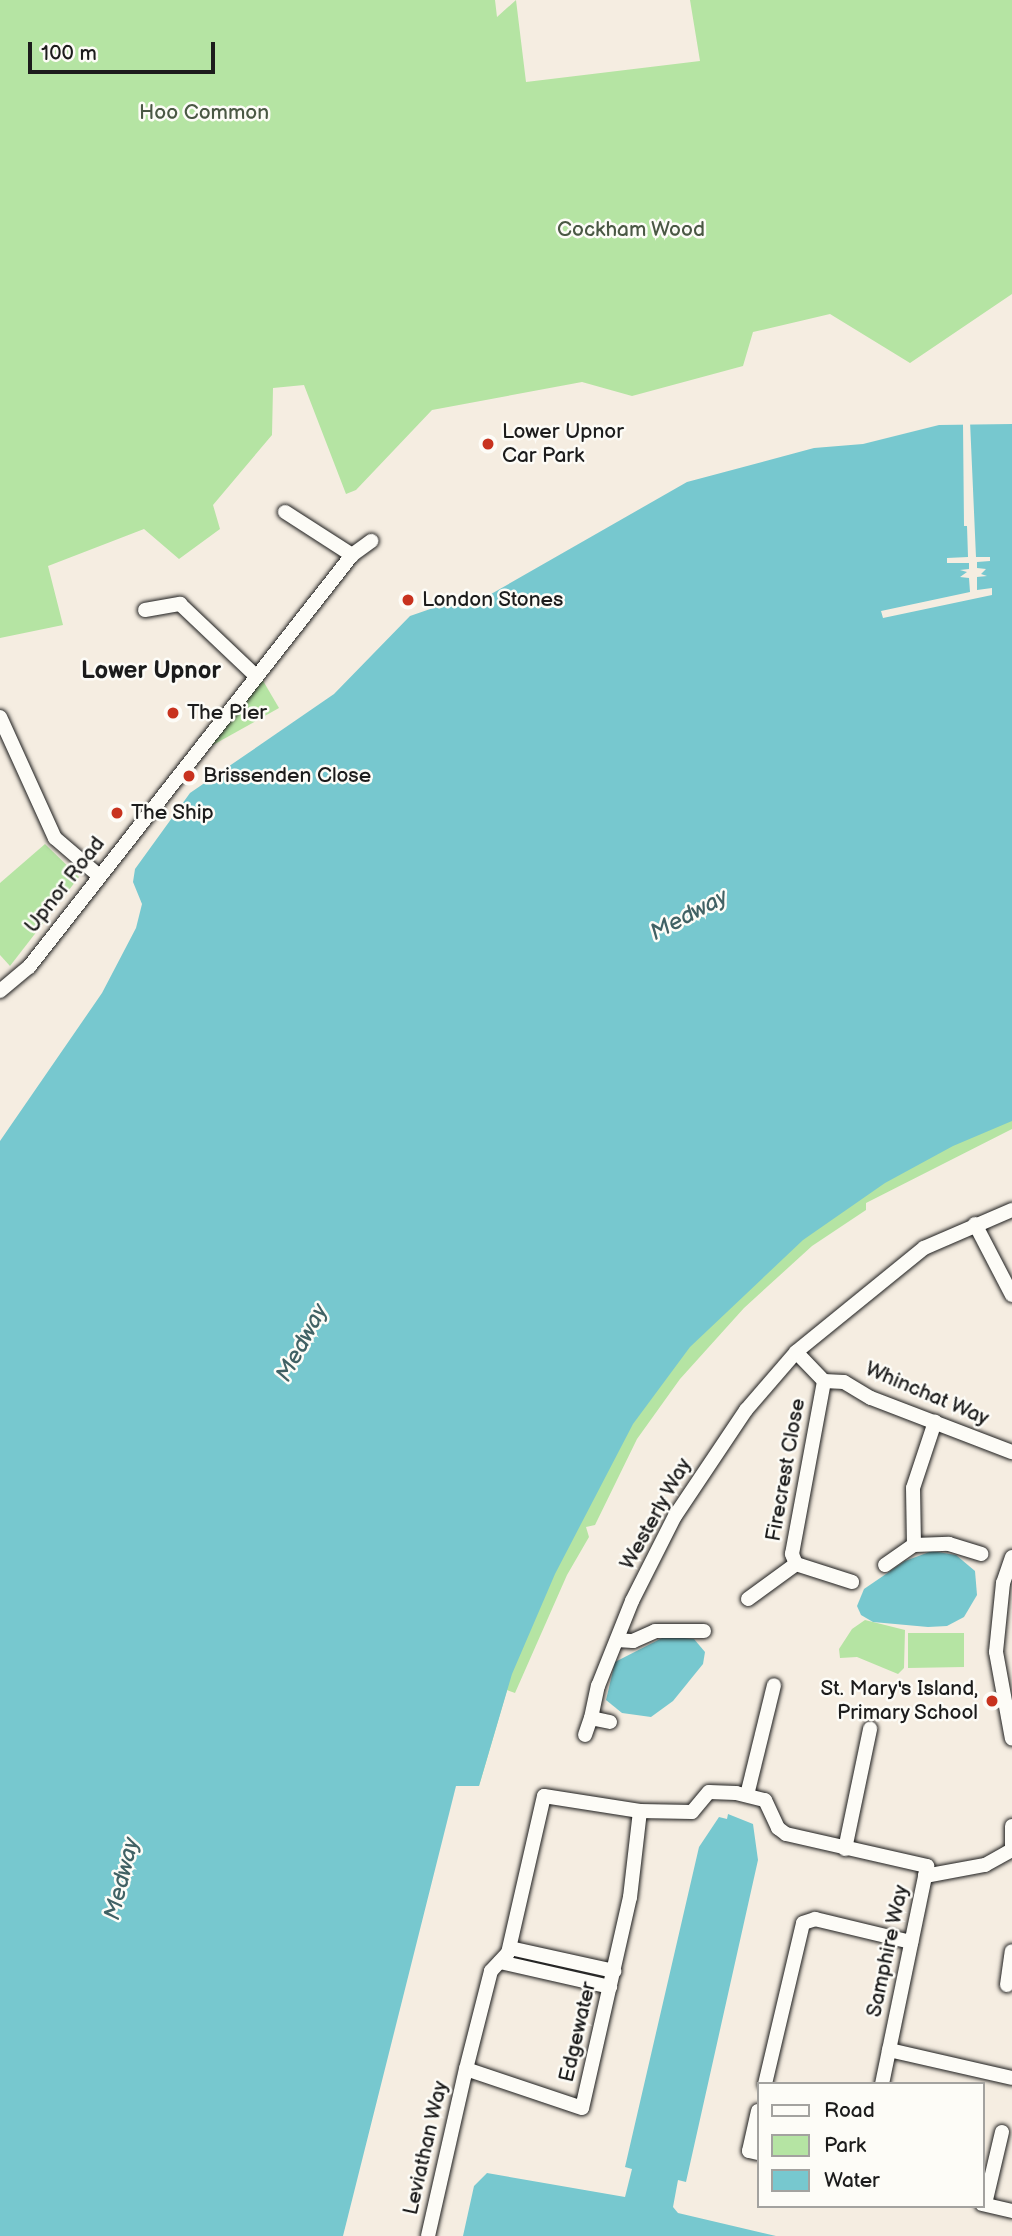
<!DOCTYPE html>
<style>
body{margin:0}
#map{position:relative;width:1012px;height:2236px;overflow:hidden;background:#f5ede1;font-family:"Balsamiq Sans",sans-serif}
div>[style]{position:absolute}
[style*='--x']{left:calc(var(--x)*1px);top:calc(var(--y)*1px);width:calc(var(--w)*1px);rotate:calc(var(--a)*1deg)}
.green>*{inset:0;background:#b5e4a3}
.water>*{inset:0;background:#77c8cf}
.pier>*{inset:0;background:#f5ede1}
.roads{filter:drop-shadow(0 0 2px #1c1c1c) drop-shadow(0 0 2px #1c1c1c)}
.minor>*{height:14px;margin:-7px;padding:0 7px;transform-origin:7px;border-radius:7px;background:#fdfcf7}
.dots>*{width:19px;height:19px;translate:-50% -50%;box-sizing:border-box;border:4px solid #fdfcf7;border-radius:50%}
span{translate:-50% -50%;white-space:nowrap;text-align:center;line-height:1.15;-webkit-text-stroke:5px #fdfcf7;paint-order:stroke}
.park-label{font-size:21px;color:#4a5844}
.poi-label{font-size:21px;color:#1c1c1c}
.left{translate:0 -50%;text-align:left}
.right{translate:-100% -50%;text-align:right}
.street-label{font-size:21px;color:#1c1c1c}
.water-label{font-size:23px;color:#406164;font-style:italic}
.quarter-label{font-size:24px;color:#1c1c1c;font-weight:700}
.legend{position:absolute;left:757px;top:2082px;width:228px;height:126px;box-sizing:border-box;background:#fdfcf7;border:2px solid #a3a29f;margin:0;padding:9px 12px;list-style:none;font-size:21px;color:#1c1c1c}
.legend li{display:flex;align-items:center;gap:14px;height:35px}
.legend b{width:35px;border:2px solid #a3a29f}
.scale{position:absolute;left:28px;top:42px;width:187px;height:32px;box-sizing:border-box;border:4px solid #1c1c1c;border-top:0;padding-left:9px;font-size:21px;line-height:24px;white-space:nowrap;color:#1c1c1c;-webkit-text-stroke:5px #fdfcf7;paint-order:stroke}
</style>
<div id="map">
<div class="green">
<div style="clip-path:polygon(0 0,495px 0,497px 17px,516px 0,526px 82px,700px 61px,690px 0,1012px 0,1012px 294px,910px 363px,830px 314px,753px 332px,743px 366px,632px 396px,582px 382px,432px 410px,356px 490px,346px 494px,304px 385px,273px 388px,272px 435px,213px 505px,220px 529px,179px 559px,144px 529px,48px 566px,63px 625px,0 638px)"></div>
<div style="clip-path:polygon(262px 679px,279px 708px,204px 750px)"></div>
<div style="clip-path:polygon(45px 844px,79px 877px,10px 966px,0 955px,0 883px)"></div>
<div style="clip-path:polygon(1012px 1083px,1012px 1129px,866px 1203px,866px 1210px,812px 1246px,744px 1308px,680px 1379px,637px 1439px,595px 1525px,586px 1527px,589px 1537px,567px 1575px,515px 1693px,507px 1690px,479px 1786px,456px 1785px,645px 1327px)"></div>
<div style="clip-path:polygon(865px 1620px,905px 1630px,904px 1668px,898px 1674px,857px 1657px,840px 1658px,839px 1649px,852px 1629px)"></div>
<div style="clip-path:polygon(908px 1633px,964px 1633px,964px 1667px,908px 1668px)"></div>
</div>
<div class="water">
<div style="clip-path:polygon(1012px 424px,1012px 1121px,953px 1146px,885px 1183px,803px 1240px,690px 1347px,633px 1424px,555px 1574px,512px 1674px,479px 1786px,456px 1786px,343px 2236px,0 2236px,0 1141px,102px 993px,136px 928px,142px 904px,133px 882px,135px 869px,190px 793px,334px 694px,410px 616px,436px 607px,477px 602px,687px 482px,814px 448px,863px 444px,939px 425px)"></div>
<div style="clip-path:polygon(932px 1551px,956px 1555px,975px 1571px,977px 1595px,964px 1617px,947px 1626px,928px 1627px,873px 1622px,861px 1615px,857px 1606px,864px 1589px,905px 1561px)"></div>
<div style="clip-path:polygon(666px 1636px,694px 1639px,705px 1652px,703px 1664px,673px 1701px,651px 1717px,622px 1713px,606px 1700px,615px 1662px)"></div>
<div style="clip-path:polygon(728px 1814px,753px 1824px,758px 1860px,686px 2182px,678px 2180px,673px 2207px,678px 2213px,776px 2236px,463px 2236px,474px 2186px,487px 2173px,625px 2197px,632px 2169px,625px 2167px,699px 1847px,719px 1817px,727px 1819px)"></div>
</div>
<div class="pier">
<div style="clip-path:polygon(970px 421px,976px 557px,990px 557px,990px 561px,977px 562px,977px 568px,986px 569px,981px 574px,987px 576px,977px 577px,977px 590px,992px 588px,992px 595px,883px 618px,881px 611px,970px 592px,969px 578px,960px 577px,967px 572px,960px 570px,969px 569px,969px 563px,947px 563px,947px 558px,968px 557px,967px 526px,964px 526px,963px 424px)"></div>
</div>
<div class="roads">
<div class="minor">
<div style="--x:285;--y:512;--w:80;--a:32.7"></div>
<div style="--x:145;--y:610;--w:36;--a:-10"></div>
<div style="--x:180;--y:604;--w:105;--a:43.5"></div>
<div style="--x:0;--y:717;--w:133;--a:65.6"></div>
<div style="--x:55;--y:838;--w:57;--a:40.7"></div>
<div style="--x:0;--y:991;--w:38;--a:-40"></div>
<div style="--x:29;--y:967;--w:524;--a:-51.9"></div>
<div style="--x:352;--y:555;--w:24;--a:-36"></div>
<div style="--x:975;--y:1224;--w:80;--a:62.5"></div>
<div style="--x:824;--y:1381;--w:20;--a:3"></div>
<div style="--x:844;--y:1382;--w:31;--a:31"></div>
<div style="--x:871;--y:1398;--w:151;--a:21"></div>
<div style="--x:914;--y:1545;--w:35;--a:-2"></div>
<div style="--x:949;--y:1544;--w:34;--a:17"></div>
<div style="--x:1012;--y:1557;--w:28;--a:109"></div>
<div style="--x:1003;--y:1583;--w:69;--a:95.8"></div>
<div style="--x:996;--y:1652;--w:88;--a:79.6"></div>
<div style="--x:796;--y:1564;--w:59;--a:17.8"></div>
<div style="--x:885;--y:1565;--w:35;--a:-35"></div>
<div style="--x:914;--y:1545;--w:57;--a:-91"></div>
<div style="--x:913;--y:1488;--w:70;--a:-71.6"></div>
<div style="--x:748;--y:1599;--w:59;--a:-36.1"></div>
<div style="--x:796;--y:1564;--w:11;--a:-112"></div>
<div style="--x:792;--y:1554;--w:176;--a:-79.5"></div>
<div style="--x:824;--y:1381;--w:40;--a:-134"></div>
<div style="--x:617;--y:1640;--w:16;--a:4"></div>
<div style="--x:633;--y:1641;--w:24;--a:-24"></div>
<div style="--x:655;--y:1631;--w:49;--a:0"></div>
<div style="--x:610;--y:1722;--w:19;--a:-168"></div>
<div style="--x:591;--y:1718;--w:33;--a:-78"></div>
<div style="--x:598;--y:1686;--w:92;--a:-68.2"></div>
<div style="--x:632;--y:1601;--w:95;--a:-63.2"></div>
<div style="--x:675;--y:1516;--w:128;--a:-56.2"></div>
<div style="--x:746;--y:1410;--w:77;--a:-49.2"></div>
<div style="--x:796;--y:1352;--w:165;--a:-39.1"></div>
<div style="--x:924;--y:1248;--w:96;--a:-23.4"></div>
<div style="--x:585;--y:1735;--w:18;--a:-71"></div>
<div style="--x:747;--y:1795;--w:113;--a:-76.2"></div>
<div style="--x:640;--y:1811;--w:87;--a:96.6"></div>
<div style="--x:630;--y:1897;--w:216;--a:102.8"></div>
<div style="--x:582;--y:2108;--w:122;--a:-161.4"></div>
<div style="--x:466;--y:2069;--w:101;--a:-75.7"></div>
<div style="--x:491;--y:1971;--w:25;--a:-47"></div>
<div style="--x:508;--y:1953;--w:161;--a:-77.1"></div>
<div style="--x:544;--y:1796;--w:97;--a:8.9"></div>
<div style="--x:640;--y:1811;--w:52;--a:1.1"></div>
<div style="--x:692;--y:1812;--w:26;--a:-50"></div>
<div style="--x:709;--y:1792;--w:27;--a:2"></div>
<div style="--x:736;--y:1793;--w:30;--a:14"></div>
<div style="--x:765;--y:1800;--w:31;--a:65"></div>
<div style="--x:778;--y:1828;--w:10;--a:37"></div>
<div style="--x:786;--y:1834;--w:145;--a:12.8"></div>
<div style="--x:927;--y:1866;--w:10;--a:101"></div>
<div style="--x:845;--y:1849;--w:123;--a:-78.2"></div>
<div style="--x:510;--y:1948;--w:107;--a:12.5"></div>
<div style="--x:500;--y:1962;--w:113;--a:12.8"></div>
<div style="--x:1007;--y:1985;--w:34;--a:-82"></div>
<div style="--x:889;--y:2050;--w:126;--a:12.8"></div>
<div style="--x:765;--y:2084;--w:165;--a:-76.7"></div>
<div style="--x:803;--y:1923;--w:13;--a:-18"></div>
<div style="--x:815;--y:1919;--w:99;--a:13.5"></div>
<div style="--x:882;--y:2084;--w:212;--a:-78.3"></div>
<div style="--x:925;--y:1876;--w:61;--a:-10.4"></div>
<div style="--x:985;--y:1865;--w:31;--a:-29"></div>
<div style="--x:1012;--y:1850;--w:24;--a:-90"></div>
<div style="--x:758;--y:2111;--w:41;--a:102.7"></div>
<div style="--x:749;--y:2151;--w:9;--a:13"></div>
<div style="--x:982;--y:2204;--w:31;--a:13"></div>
<div style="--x:985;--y:2204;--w:74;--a:-76.7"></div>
<div style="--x:428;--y:2236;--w:171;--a:-77.2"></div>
</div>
</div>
<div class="dots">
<div style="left:488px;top:444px;background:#c8321e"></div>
<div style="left:408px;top:600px;background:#c8321e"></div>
<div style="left:173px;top:713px;background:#c8321e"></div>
<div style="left:189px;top:776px;background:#c8321e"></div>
<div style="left:117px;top:813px;background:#c8321e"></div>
<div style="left:992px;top:1701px;background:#c8321e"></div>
</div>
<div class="park-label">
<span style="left:204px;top:113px">Hoo Common</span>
<span style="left:631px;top:230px">Cockham Wood</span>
</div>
<div class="poi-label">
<span class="left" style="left:502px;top:444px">Lower Upnor<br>Car Park</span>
<span class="left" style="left:422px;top:600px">London Stones</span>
<span class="left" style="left:187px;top:713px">The Pier</span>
<span class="left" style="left:203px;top:776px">Brissenden Close</span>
<span class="left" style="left:131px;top:813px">The Ship</span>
<span class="right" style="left:978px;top:1701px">St. Mary's Island,<br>Primary School</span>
</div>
<div class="street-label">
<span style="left:65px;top:885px;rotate:-52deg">Upnor Road</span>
<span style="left:927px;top:1394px;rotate:23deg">Whinchat Way</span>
<span style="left:786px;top:1470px;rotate:-80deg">Firecrest Close</span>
<span style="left:656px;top:1514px;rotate:-61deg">Westerly Way</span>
<span style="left:888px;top:1951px;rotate:-78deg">Samphire Way</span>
<span style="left:578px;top:2032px;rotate:-77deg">Edgewater</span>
<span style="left:426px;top:2148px;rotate:-77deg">Leviathan Way</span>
</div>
<div class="water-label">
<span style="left:689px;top:915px;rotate:-28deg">Medway</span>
<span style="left:302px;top:1343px;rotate:-62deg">Medway</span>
<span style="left:122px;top:1879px;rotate:-76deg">Medway</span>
</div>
<div class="quarter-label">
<span style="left:151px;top:671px">Lower Upnor</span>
</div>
<ul class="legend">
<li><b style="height:9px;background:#fdfcf7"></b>Road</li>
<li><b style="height:19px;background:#b5e4a3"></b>Park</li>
<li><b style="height:19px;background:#77c8cf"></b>Water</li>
</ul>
<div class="scale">100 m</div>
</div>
